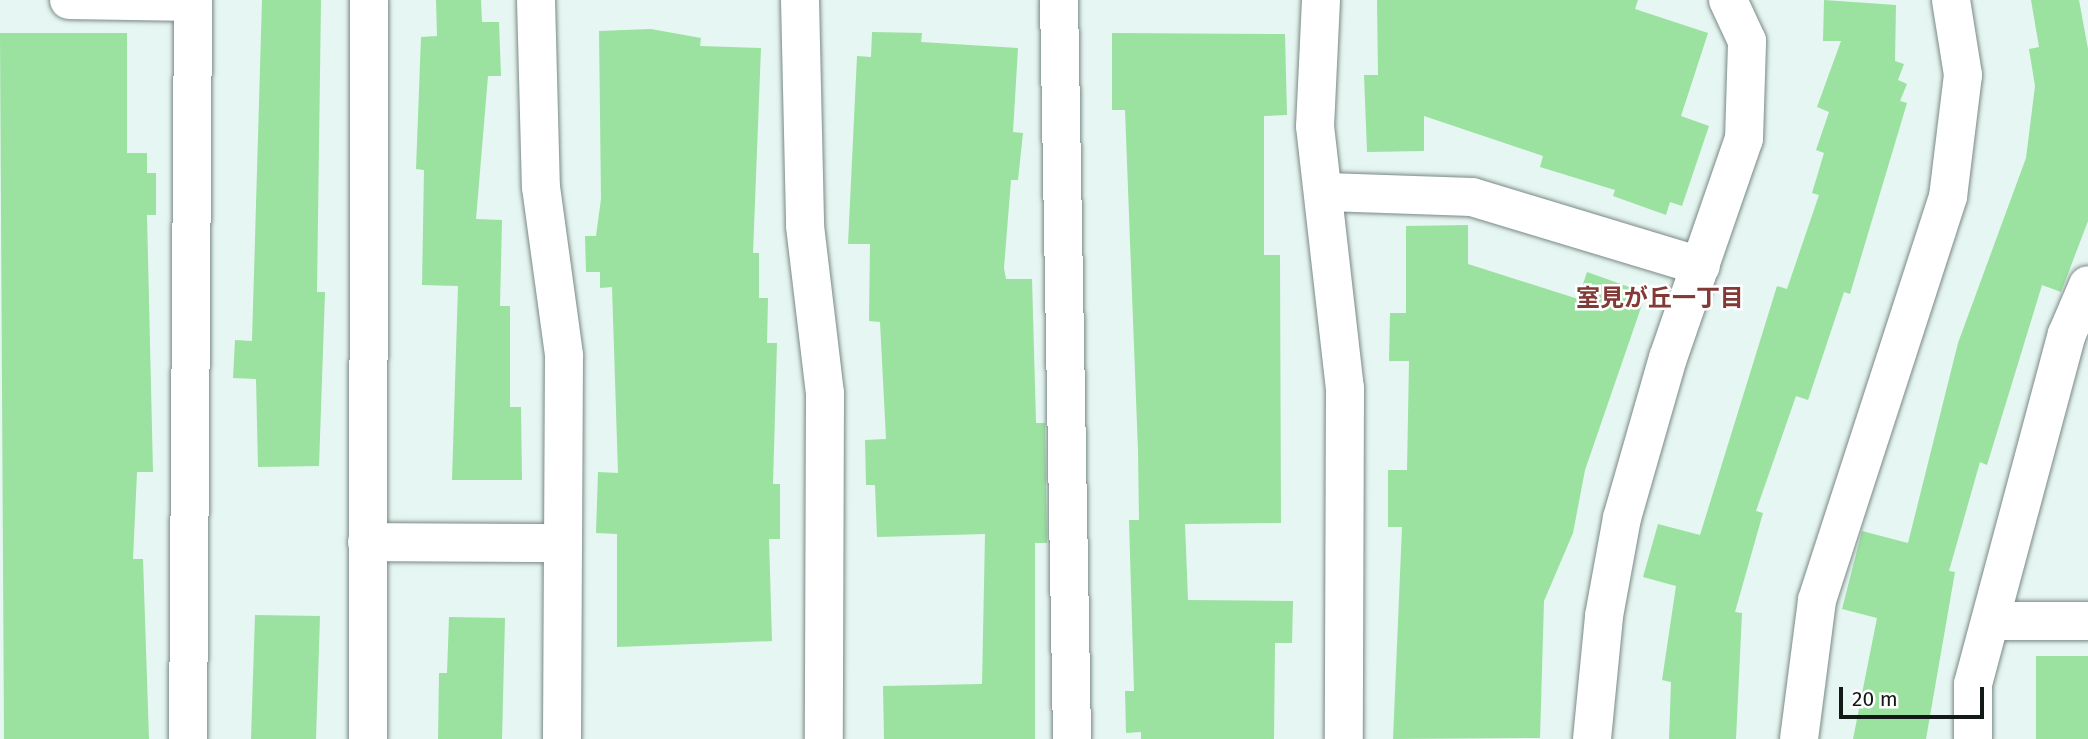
<!DOCTYPE html>
<meta charset="utf-8">
<style>
body{margin:0}
#map{position:relative;width:2088px;height:739px;overflow:hidden;background:#e6f6f2;font-family:"Fira Sans","Noto Sans JP",sans-serif}
div>[style]{position:absolute}
[style*='--x']{left:calc(var(--x)*1px);top:calc(var(--y)*1px);width:calc(var(--w)*1px);rotate:calc(var(--a)*1deg)}
.building>*{inset:0;background:#9be1a0}
.roads{filter:drop-shadow(0 0 2px #7a8985) drop-shadow(0 0 2px #7a8985)}
.minor>*{height:38px;margin:-19px;padding:0 19px;transform-origin:19px;border-radius:19px;background:#fff}
span{translate:-50% -50%;white-space:nowrap;text-align:center;line-height:1.15;-webkit-text-stroke:5px #fff;paint-order:stroke}
.neighbourhood-label{font-size:24px;color:#823a37;font-weight:700}
.scale{position:absolute;left:1839px;top:687px;width:145px;height:32px;box-sizing:border-box;border:4px solid #131917;border-top:0;padding-left:9px;font-size:21px;line-height:24px;white-space:nowrap;color:#131917;-webkit-text-stroke:5px #fff;paint-order:stroke}
</style>
<div id="map">
<div class="building">
<div style="clip-path:polygon(262px 0,321px 0,317px 292px,325px 292px,319px 466px,258px 467px,256px 379px,233px 378px,235px 340px,252px 341px)"></div>
<div style="clip-path:polygon(436px 0,481px 0,482px 22px,499px 22px,501px 76px,488px 76px,476px 219px,502px 220px,500px 306px,510px 306px,510px 407px,521px 407px,522px 480px,452px 480px,458px 286px,422px 285px,424px 170px,416px 169px,421px 37px,437px 36px)"></div>
<div style="clip-path:polygon(1377px 0,1638px 0,1635px 9px,1708px 33px,1681px 116px,1709px 126px,1682px 206px,1670px 202px,1666px 215px,1613px 196px,1615px 190px,1540px 167px,1543px 156px,1424px 116px,1424px 151px,1367px 152px,1364px 75px,1378px 75px)"></div>
<div style="clip-path:polygon(1824px 0,1896px 5px,1895px 61px,1904px 64px,1898px 80px,1907px 84px,1900px 101px,1907px 103px,1850px 294px,1844px 292px,1808px 400px,1796px 396px,1756px 511px,1763px 513px,1735px 612px,1742px 613px,1736px 739px,1669px 739px,1671px 682px,1662px 680px,1676px 586px,1643px 577px,1658px 524px,1700px 535px,1777px 286px,1787px 289px,1819px 195px,1812px 193px,1824px 153px,1816px 150px,1829px 112px,1817px 107px,1841px 41px,1823px 41px)"></div>
<div style="clip-path:polygon(2031px 0,2079px 0,2088px 49px,2088px 221px,2061px 292px,2042px 285px,1987px 465px,1980px 462px,1949px 571px,1955px 572px,1926px 739px,1853px 739px,1877px 618px,1842px 609px,1862px 531px,1908px 543px,1958px 343px,2026px 158px,2035px 86px,2029px 49px,2039px 47px)"></div>
<div style="clip-path:polygon(651px 29px,701px 38px,700px 46px,761px 48px,753px 253px,759px 253px,759px 298px,768px 298px,767px 343px,777px 343px,773px 484px,780px 484px,780px 539px,769px 539px,772px 641px,617px 647px,617px 534px,596px 533px,598px 472px,618px 473px,612px 287px,600px 288px,600px 272px,586px 272px,585px 236px,596px 236px,601px 199px,599px 31px)"></div>
<div style="clip-path:polygon(872px 32px,922px 33px,921px 42px,1018px 48px,1013px 132px,1023px 133px,1018px 180px,1011px 180px,1004px 268px,1006px 279px,1032px 279px,1036px 423px,1045px 423px,1047px 543px,1035px 543px,1035px 739px,884px 739px,883px 686px,982px 684px,985px 534px,877px 537px,875px 485px,866px 485px,865px 440px,886px 439px,880px 322px,869px 321px,870px 244px,848px 244px,857px 56px,871px 57px)"></div>
<div style="clip-path:polygon(0 33px,127px 33px,127px 153px,147px 153px,147px 173px,156px 173px,156px 215px,147px 215px,153px 472px,137px 472px,133px 559px,143px 559px,149px 739px,4px 739px)"></div>
<div style="clip-path:polygon(1112px 33px,1285px 34px,1287px 115px,1264px 116px,1264px 255px,1280px 255px,1281px 523px,1185px 524px,1188px 600px,1293px 601px,1292px 643px,1275px 643px,1274px 739px,1141px 739px,1141px 732px,1126px 733px,1125px 691px,1134px 691px,1129px 520px,1139px 520px,1138px 451px,1125px 110px,1112px 110px)"></div>
<div style="clip-path:polygon(1468px 225px,1468px 264px,1578px 299px,1587px 272px,1646px 293px,1585px 470px,1573px 533px,1544px 601px,1540px 738px,1393px 739px,1402px 527px,1388px 527px,1388px 470px,1407px 470px,1409px 361px,1389px 361px,1390px 313px,1406px 313px,1406px 226px)"></div>
<div style="clip-path:polygon(255px 615px,320px 616px,316px 739px,251px 739px)"></div>
<div style="clip-path:polygon(449px 617px,505px 618px,502px 739px,438px 739px,439px 673px,447px 673px)"></div>
<div style="clip-path:polygon(2036px 656px,2088px 656px,2088px 739px,2036px 739px)"></div>
</div>
<div class="roads">
<div class="minor">
<div style="--x:69;--y:0;--w:124;--a:0.9"></div>
<div style="--x:536;--y:0;--w:187;--a:88.5"></div>
<div style="--x:541;--y:187;--w:171;--a:82.2"></div>
<div style="--x:564;--y:356;--w:383;--a:90.3"></div>
<div style="--x:800;--y:0;--w:226;--a:88.7"></div>
<div style="--x:805;--y:226;--w:168;--a:83.2"></div>
<div style="--x:825;--y:393;--w:346;--a:90.2"></div>
<div style="--x:1059;--y:0;--w:739;--a:88.99"></div>
<div style="--x:1321;--y:0;--w:126;--a:92.7"></div>
<div style="--x:1315;--y:126;--w:264;--a:83.5"></div>
<div style="--x:1345;--y:388;--w:351;--a:90.2"></div>
<div style="--x:1327;--y:192;--w:145;--a:2"></div>
<div style="--x:1472;--y:197;--w:239;--a:16.8"></div>
<div style="--x:367;--y:542;--w:196;--a:0.3"></div>
<div style="--x:1994;--y:621;--w:94;--a:0"></div>
<div style="--x:188;--y:739;--w:739;--a:-89.61"></div>
<div style="--x:368;--y:739;--w:739;--a:-89.92"></div>
<div style="--x:1592;--y:739;--w:124;--a:-84.4"></div>
<div style="--x:1604;--y:616;--w:100;--a:-79.6"></div>
<div style="--x:1622;--y:518;--w:166;--a:-74"></div>
<div style="--x:1668;--y:358;--w:232;--a:-70.9"></div>
<div style="--x:1744;--y:139;--w:98;--a:-88.2"></div>
<div style="--x:1747;--y:41;--w:45;--a:-114.9"></div>
<div style="--x:1799;--y:739;--w:140;--a:-82.6"></div>
<div style="--x:1817;--y:600;--w:424;--a:-72"></div>
<div style="--x:1948;--y:197;--w:123;--a:-83"></div>
<div style="--x:1963;--y:75;--w:76;--a:-99.1"></div>
<div style="--x:1973;--y:739;--w:55;--a:-90"></div>
<div style="--x:1973;--y:684;--w:362;--a:-75"></div>
<div style="--x:2067;--y:334;--w:53;--a:-66.8"></div>
</div>
</div>
<div class="neighbourhood-label">
<span style="left:1660px;top:299px">室見が丘一丁目</span>
</div>
<div class="scale">20 m</div>
</div>
